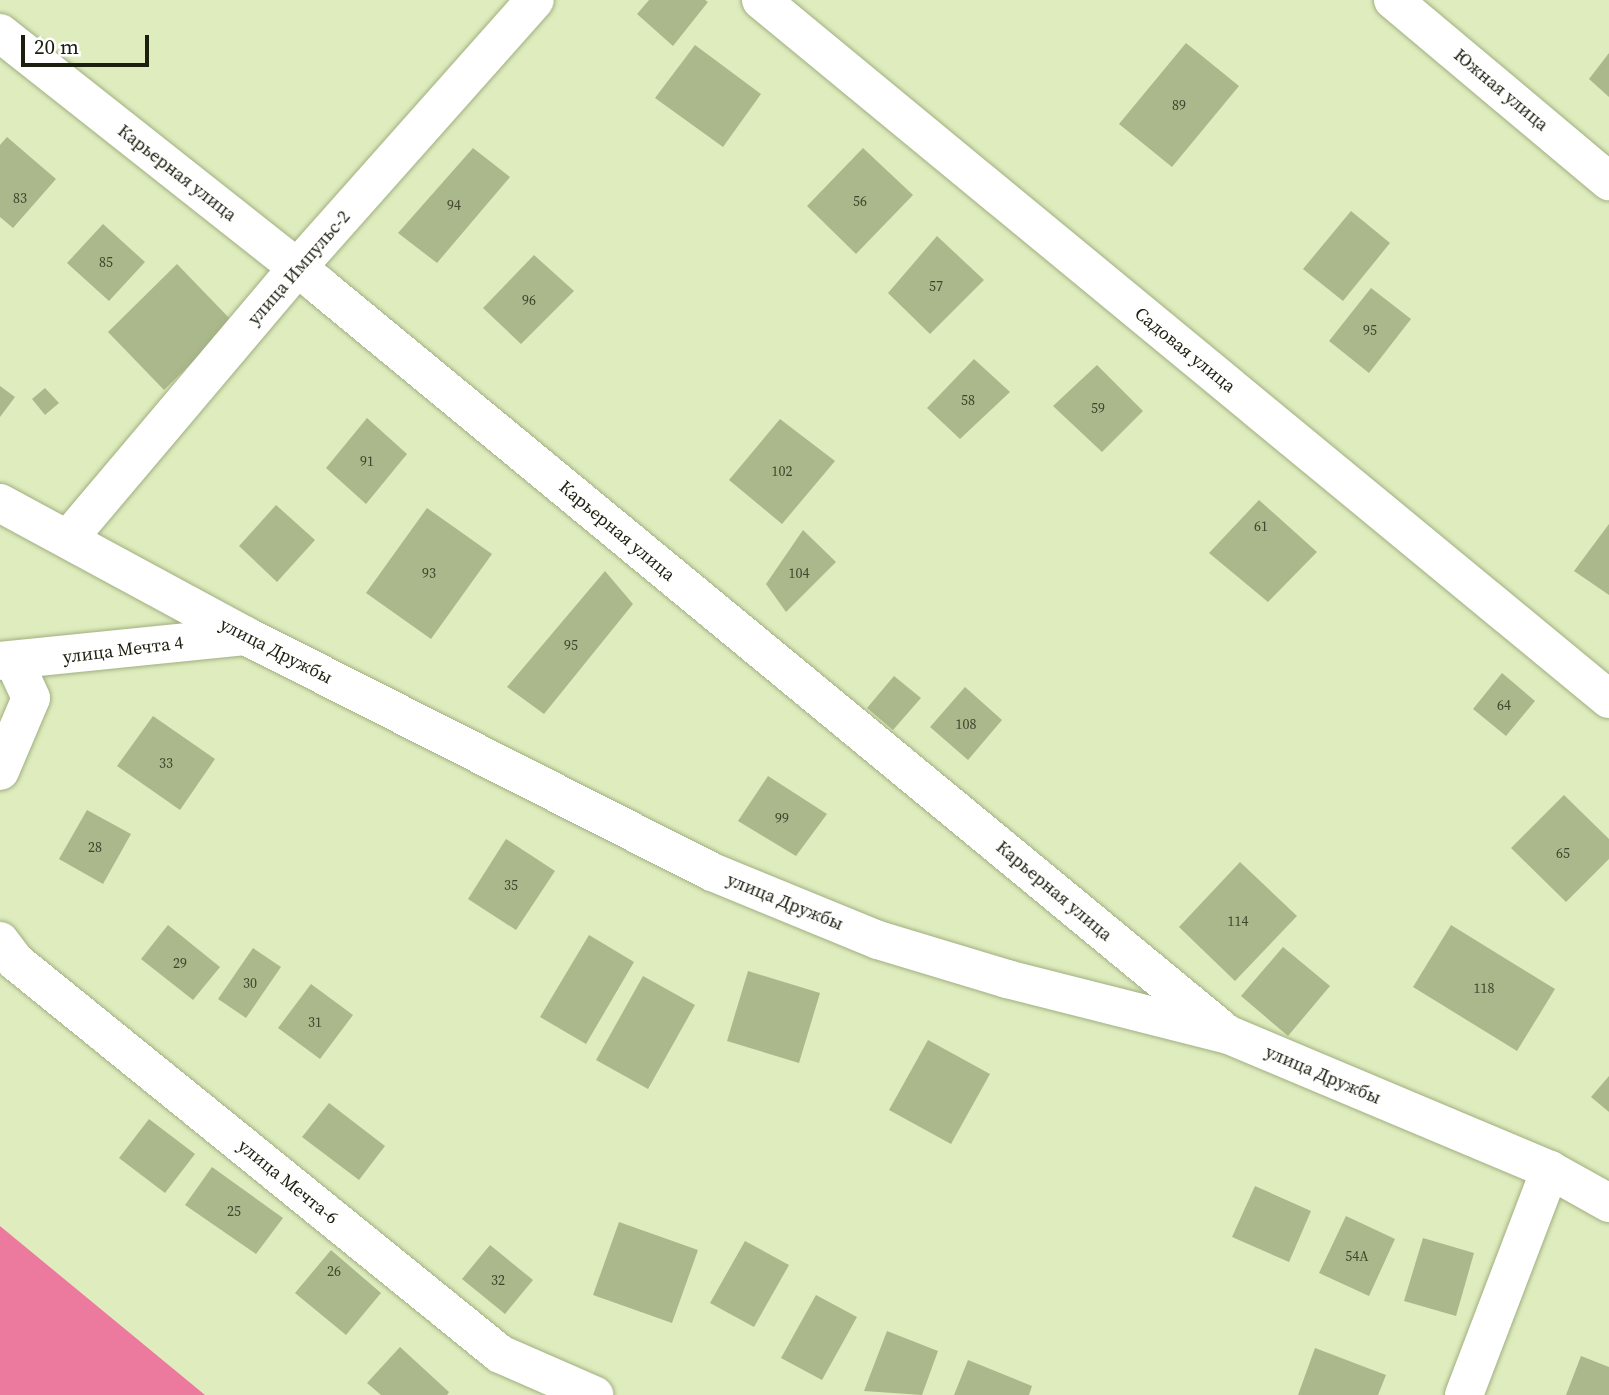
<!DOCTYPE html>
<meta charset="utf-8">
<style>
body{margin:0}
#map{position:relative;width:1609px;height:1395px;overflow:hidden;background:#dfedbe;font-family:"Source Serif 4",serif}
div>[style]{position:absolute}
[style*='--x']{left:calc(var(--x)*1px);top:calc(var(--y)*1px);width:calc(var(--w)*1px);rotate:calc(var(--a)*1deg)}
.forest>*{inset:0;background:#ec7a9f}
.building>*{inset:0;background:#abb88b}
.roads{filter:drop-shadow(0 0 2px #a1ae81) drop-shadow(0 0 2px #a1ae81)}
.street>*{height:38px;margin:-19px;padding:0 19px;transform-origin:19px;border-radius:19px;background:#fff}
span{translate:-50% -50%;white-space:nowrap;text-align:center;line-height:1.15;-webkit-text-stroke:7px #fff;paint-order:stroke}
.number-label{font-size:14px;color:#3f452d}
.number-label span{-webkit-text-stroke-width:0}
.street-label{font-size:18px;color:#1b1f0e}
.scale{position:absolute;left:21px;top:35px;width:128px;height:32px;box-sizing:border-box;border:4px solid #1b1f0e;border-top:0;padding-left:9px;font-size:21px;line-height:24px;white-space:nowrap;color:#1b1f0e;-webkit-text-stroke:5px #fff;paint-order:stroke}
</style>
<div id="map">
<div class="forest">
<div style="clip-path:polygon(0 1226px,205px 1395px,0 1395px)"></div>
</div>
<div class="building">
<div style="clip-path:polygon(649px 0,705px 0,708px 2px,673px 46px,637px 14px)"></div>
<div style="clip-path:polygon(1186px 43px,1239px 86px,1172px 167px,1119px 124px)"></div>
<div style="clip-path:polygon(695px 45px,761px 94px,723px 147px,655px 98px)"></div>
<div style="clip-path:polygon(1609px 53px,1609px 97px,1589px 79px)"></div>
<div style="clip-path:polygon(7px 137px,56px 179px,13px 228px,0 217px,0 145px)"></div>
<div style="clip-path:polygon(473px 148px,510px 177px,437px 263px,398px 233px)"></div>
<div style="clip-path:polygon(863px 148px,913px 195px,856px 254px,807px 206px)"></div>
<div style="clip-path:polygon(1351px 211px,1390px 243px,1343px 301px,1303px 269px)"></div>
<div style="clip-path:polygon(103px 224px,145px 262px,109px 301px,67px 263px)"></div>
<div style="clip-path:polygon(937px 236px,984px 280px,930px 334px,888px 293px)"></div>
<div style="clip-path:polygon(534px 255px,574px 291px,521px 344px,483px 308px)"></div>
<div style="clip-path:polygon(177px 264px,233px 322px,164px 390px,108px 332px)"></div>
<div style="clip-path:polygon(1371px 288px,1411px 319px,1369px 373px,1329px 341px)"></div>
<div style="clip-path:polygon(974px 359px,1010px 392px,960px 439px,927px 408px)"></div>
<div style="clip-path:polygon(1097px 365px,1143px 411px,1102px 452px,1053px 406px)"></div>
<div style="clip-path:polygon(0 386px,15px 397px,0 417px)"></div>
<div style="clip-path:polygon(45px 388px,59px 403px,45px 415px,32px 399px)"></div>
<div style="clip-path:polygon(367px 418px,407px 454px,366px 504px,326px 468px)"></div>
<div style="clip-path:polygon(780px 419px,835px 461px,782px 524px,729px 480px)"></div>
<div style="clip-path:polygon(1259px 500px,1317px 552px,1268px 602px,1209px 553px)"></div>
<div style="clip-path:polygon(276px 505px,315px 540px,277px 582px,239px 546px)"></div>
<div style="clip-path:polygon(427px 508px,492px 554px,431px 639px,366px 593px)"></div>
<div style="clip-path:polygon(1609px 524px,1609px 595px,1574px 571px)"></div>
<div style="clip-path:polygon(803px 530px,836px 562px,786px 612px,766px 584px)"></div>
<div style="clip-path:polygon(605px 571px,633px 604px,544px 714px,507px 687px)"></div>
<div style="clip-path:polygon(1502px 673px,1535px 701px,1506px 736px,1473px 709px)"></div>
<div style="clip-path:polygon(894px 676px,921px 698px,893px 730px,867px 708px)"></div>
<div style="clip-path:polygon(965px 687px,1002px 720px,968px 760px,930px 727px)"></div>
<div style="clip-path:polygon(153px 716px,215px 759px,180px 810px,117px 766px)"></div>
<div style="clip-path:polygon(768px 776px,827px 814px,796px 856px,738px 821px)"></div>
<div style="clip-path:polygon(1564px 795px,1609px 839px,1609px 859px,1566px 902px,1511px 848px)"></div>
<div style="clip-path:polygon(87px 810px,131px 834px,103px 884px,59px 859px)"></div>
<div style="clip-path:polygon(506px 839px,555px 871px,516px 930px,468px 899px)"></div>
<div style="clip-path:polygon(1240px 862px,1297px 916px,1235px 981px,1179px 927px)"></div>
<div style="clip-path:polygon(168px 925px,220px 967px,193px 1000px,141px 959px)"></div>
<div style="clip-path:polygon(1451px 925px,1555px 989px,1517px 1051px,1413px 987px)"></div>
<div style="clip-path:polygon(589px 935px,634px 962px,586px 1044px,540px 1017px)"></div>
<div style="clip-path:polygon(1283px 947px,1330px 986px,1288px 1036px,1241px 996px)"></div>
<div style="clip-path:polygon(253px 948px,281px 967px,246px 1018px,218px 999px)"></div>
<div style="clip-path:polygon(748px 971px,820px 993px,799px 1063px,727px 1041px)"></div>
<div style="clip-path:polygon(643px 976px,695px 1005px,648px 1089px,596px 1060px)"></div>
<div style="clip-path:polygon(311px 984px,353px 1015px,320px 1059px,278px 1028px)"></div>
<div style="clip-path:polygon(928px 1040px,990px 1074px,951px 1144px,889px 1110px)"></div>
<div style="clip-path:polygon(1609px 1076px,1609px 1112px,1591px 1097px)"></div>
<div style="clip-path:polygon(329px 1103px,385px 1146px,359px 1180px,302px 1137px)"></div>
<div style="clip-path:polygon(149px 1119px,195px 1154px,165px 1193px,119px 1158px)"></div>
<div style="clip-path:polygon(212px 1167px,283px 1218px,256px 1254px,185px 1205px)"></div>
<div style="clip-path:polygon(1255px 1186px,1311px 1211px,1289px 1262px,1232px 1237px)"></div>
<div style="clip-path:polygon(1346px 1216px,1395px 1239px,1369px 1296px,1319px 1273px)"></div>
<div style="clip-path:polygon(619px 1222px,698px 1250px,672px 1323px,593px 1295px)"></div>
<div style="clip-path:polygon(1423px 1238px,1474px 1253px,1456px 1316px,1404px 1301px)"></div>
<div style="clip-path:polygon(745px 1241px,789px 1265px,754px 1327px,710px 1303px)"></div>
<div style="clip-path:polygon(490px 1245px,533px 1280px,505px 1314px,462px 1279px)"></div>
<div style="clip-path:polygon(331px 1250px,381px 1293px,346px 1335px,295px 1293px)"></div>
<div style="clip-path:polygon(816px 1295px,857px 1317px,822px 1380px,781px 1358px)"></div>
<div style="clip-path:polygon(887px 1331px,938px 1351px,922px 1395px,864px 1391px)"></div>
<div style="clip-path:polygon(400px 1347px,449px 1392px,447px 1395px,381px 1395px,367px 1383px)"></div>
<div style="clip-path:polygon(1315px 1348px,1386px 1375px,1378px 1395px,1298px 1395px)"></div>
<div style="clip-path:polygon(1581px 1356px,1609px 1367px,1609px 1395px,1566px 1395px)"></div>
<div style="clip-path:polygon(968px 1360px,1032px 1386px,1029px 1395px,954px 1395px)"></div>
</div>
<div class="roads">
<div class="street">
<div style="--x:761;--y:0;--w:1099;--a:39.5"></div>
<div style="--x:1393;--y:0;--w:282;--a:40"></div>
<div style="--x:0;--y:33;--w:408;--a:38.3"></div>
<div style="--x:320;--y:286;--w:1168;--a:39.51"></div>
<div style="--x:0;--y:503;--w:280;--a:28.4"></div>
<div style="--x:246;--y:636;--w:522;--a:26.86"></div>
<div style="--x:712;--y:872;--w:179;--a:22.3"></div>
<div style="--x:878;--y:940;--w:135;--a:16.8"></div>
<div style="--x:1007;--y:979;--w:229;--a:14.2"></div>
<div style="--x:1229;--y:1035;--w:348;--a:22.8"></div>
<div style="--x:1550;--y:1170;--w:68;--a:29.2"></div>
<div style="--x:68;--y:539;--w:355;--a:-49.8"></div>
<div style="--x:297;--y:268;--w:358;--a:-48.4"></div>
<div style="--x:0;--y:661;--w:247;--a:-5.8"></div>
<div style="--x:0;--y:771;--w:79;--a:-67"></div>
<div style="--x:31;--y:698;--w:41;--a:-114.7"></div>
<div style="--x:0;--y:941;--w:26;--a:53"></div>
<div style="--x:16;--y:962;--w:623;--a:39"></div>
<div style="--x:500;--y:1354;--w:103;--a:23.6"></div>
<div style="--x:1464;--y:1395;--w:241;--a:-69.1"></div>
</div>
</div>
<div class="number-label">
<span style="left:1179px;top:105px">89</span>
<span style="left:20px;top:198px">83</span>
<span style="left:860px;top:201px">56</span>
<span style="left:454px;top:205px">94</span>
<span style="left:106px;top:262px">85</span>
<span style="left:936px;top:286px">57</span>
<span style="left:529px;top:300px">96</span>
<span style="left:1370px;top:330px">95</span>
<span style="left:968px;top:400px">58</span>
<span style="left:1098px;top:408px">59</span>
<span style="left:367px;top:461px">91</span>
<span style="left:782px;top:471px">102</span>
<span style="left:1261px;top:526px">61</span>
<span style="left:429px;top:573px">93</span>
<span style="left:799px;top:573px">104</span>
<span style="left:571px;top:645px">95</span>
<span style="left:1504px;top:705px">64</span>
<span style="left:966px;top:724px">108</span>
<span style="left:166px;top:763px">33</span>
<span style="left:782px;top:818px">99</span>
<span style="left:95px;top:847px">28</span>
<span style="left:1563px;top:853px">65</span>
<span style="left:511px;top:885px">35</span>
<span style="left:1238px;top:921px">114</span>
<span style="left:180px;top:963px">29</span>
<span style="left:250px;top:983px">30</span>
<span style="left:1484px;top:988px">118</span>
<span style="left:315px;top:1022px">31</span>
<span style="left:234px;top:1211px">25</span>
<span style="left:1357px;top:1256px">54А</span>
<span style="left:334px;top:1271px">26</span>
<span style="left:498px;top:1280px">32</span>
</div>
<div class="street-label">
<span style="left:1501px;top:90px;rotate:40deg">Южная улица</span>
<span style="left:177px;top:173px;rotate:38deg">Карьерная улица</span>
<span style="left:299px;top:268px;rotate:-49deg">улица Импульс-2</span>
<span style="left:1185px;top:350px;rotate:39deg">Садовая улица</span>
<span style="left:617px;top:531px;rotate:40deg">Карьерная улица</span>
<span style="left:123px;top:650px;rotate:-7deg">улица Мечта 4</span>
<span style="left:276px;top:651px;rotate:27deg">улица Дружбы</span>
<span style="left:1054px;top:891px;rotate:40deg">Карьерная улица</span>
<span style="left:785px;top:902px;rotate:22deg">улица Дружбы</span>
<span style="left:1323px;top:1075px;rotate:23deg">улица Дружбы</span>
<span style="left:288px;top:1182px;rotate:39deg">улица Мечта-6</span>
</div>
<div class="scale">20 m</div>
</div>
